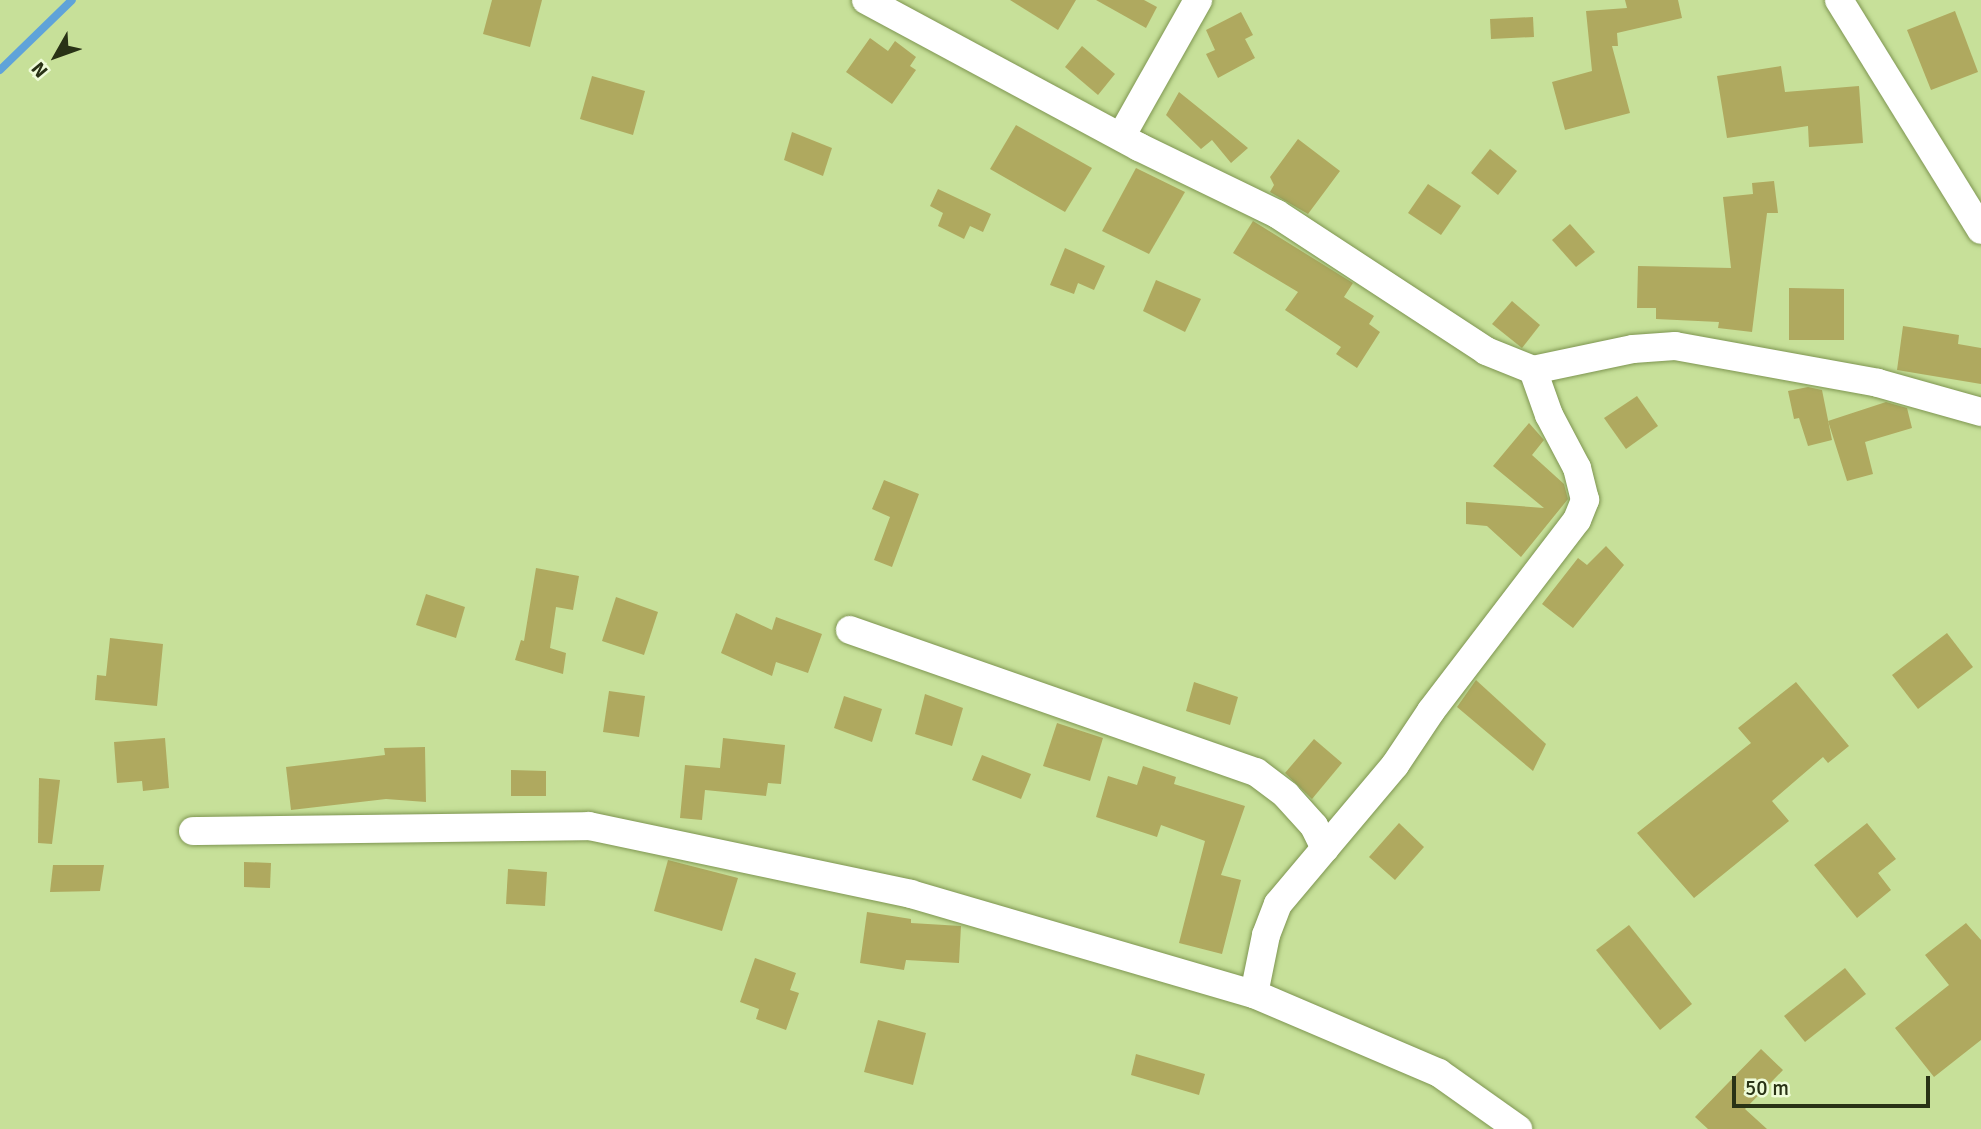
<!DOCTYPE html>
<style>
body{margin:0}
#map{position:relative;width:1981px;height:1129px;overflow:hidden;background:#c7e099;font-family:Signika,sans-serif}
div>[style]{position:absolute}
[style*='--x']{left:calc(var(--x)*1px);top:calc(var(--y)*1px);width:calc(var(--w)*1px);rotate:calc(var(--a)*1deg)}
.stream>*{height:8px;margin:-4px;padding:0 4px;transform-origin:4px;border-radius:4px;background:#5fa3d9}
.building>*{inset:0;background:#afa95f}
.roads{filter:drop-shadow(0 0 2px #7e9551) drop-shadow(0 0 2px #7e9551)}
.street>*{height:28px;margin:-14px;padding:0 14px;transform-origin:14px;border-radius:14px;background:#fff}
span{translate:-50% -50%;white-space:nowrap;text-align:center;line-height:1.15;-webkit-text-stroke:5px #eefbd8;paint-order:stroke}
.north{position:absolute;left:21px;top:21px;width:70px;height:70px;-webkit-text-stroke:5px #eefbd8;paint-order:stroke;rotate:230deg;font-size:19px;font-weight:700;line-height:28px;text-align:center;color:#293216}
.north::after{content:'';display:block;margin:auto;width:24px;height:32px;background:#293216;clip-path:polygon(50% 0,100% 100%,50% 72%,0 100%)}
.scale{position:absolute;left:1732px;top:1076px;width:198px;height:32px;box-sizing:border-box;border:4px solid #293216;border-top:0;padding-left:9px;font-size:21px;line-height:24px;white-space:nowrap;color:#293216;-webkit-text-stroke:5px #eefbd8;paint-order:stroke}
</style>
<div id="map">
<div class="stream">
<div style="--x:0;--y:70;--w:100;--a:-44.2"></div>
</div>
<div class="building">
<div style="clip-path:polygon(492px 0,542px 0,530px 47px,483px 34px)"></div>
<div style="clip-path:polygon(1010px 0,1076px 0,1058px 30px)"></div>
<div style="clip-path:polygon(1096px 0,1144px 0,1157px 7px,1146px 28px)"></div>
<div style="clip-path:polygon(1625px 0,1678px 0,1682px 18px,1617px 33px,1618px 46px,1612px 46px,1630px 113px,1565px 130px,1552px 82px,1592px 71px,1586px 11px,1627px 8px)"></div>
<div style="clip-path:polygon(1955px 11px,1978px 72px,1931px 90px,1907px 30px)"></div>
<div style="clip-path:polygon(1241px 12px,1253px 35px,1245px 39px,1255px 58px,1218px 78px,1206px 54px,1215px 50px,1206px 30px)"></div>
<div style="clip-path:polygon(1533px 17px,1534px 37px,1491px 39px,1490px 19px)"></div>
<div style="clip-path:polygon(870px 38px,888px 51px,895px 41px,916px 57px,910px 66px,916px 70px,892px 104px,846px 72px)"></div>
<div style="clip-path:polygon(1082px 46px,1115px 74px,1098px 95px,1065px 67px)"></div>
<div style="clip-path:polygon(1781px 66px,1785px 92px,1859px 86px,1863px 143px,1809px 147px,1808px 126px,1727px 138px,1717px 76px)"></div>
<div style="clip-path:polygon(592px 76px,645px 91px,633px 135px,580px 119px)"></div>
<div style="clip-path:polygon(1179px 92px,1225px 129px,1248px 148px,1231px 163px,1212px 140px,1201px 149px,1166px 115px)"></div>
<div style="clip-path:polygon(1016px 125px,1092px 168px,1065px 212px,990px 169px)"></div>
<div style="clip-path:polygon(792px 132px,832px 148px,823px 176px,784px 160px)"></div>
<div style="clip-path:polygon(1298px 139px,1340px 171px,1308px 214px,1270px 192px,1274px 185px,1270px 177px)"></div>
<div style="clip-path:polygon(1490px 149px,1517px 171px,1498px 195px,1471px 173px)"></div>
<div style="clip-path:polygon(1136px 168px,1185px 192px,1149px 254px,1102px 231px)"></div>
<div style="clip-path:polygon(1774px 181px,1778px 213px,1767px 213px,1752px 332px,1718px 328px,1719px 322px,1656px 319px,1656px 308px,1637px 308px,1638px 266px,1731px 268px,1723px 197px,1753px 194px,1752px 183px)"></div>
<div style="clip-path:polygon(1428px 184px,1461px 206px,1441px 235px,1408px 213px)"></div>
<div style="clip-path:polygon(938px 189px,991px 214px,983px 232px,970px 226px,964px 239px,938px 226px,943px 213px,930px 206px)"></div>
<div style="clip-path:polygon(1253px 221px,1353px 283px,1344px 297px,1374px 316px,1369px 324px,1380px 332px,1357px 368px,1336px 354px,1341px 347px,1285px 310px,1298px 292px,1233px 253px)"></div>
<div style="clip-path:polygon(1570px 224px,1595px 252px,1576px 267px,1552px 240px)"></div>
<div style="clip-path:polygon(1065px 248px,1105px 266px,1094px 290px,1078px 283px,1074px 294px,1050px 285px)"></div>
<div style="clip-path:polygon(1156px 280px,1201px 299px,1185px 332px,1143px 311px)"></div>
<div style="clip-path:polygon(1789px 288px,1844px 289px,1844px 340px,1789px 340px)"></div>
<div style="clip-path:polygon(1512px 301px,1540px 325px,1522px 348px,1492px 324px)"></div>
<div style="clip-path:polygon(1903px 326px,1959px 335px,1958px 344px,1981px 348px,1981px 384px,1897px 370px)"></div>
<div style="clip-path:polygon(1808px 387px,1822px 390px,1832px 440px,1808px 446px,1799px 418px,1794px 419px,1788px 391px)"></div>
<div style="clip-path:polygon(1637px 396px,1658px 426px,1626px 449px,1604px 418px)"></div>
<div style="clip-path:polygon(1886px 402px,1907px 408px,1912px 428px,1865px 442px,1873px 474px,1847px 481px,1828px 421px)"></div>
<div style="clip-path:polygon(1529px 423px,1544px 440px,1532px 455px,1564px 484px,1568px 499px,1521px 557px,1487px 526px,1466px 524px,1466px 502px,1544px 508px,1493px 466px)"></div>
<div style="clip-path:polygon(884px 480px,919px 494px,892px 567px,874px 560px,890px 517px,872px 509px)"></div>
<div style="clip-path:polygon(1606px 546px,1624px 565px,1573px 628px,1542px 604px,1578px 558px,1587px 565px)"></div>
<div style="clip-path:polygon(536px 568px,579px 576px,573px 610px,556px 607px,550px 648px,566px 653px,563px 674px,515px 660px,521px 640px,524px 641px)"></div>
<div style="clip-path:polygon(426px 594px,465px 607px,456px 638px,416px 625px)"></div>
<div style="clip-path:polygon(616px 597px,658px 612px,644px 655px,602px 641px)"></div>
<div style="clip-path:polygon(736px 613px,772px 630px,776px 617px,822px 634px,808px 673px,776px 662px,772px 676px,721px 653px)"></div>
<div style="clip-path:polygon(1947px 633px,1973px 667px,1918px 709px,1892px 675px)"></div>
<div style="clip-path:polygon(110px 638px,163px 644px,157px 706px,95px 700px,97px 675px,106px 676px)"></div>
<div style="clip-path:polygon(1476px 680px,1546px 744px,1533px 771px,1457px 707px)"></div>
<div style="clip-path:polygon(1194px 682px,1238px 697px,1230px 725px,1186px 711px)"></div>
<div style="clip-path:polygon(1796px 682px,1849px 746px,1828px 763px,1823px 757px,1772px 801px,1789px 821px,1694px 898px,1637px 833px,1751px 743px,1738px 728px)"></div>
<div style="clip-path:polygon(609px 691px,645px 696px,639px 737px,603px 732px)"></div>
<div style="clip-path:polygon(925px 694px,963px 708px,952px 746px,915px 734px)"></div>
<div style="clip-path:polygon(844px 696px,882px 709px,872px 742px,834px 728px)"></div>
<div style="clip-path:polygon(1057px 723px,1103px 738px,1090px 781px,1043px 766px)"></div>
<div style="clip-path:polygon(165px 738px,169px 788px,143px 791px,142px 781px,117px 783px,114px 742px)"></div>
<div style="clip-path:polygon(723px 738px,785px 745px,781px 784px,768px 783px,766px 796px,705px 790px,702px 820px,680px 818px,685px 765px,720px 768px)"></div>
<div style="clip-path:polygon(1314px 739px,1342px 763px,1312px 799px,1285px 773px)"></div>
<div style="clip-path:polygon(425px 747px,426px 802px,386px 799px,291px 810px,286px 767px,385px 755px,384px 748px)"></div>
<div style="clip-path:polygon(982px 755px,1031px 774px,1021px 799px,972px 780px)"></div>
<div style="clip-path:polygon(1143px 766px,1176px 777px,1174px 784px,1245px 806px,1221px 875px,1241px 880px,1222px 954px,1179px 943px,1205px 841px,1161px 825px,1157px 837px,1096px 817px,1108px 776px,1137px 785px)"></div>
<div style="clip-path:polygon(511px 770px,546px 771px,546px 796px,511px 796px)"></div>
<div style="clip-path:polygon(39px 778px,60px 780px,52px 844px,38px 843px)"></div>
<div style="clip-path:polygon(1399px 823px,1424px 847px,1395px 880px,1369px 857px)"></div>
<div style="clip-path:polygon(1867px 823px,1896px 859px,1878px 873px,1891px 890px,1857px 918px,1814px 865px)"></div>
<div style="clip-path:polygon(668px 860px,738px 878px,722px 931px,654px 911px)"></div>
<div style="clip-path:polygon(244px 862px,271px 863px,270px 888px,244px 887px)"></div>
<div style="clip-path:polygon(53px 865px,104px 865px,100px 891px,50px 892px)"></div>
<div style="clip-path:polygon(508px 869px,547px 872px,545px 906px,506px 904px)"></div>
<div style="clip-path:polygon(867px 912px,911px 919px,911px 923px,961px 926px,959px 963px,906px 960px,904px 970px,860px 963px)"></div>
<div style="clip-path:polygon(1966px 923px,1981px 940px,1981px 1040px,1934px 1077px,1895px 1028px,1949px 985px,1925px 955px)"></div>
<div style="clip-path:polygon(1629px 925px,1692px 1004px,1660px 1030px,1596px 950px)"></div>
<div style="clip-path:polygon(755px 958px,796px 973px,790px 990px,799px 993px,786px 1030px,756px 1019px,759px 1009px,740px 1002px)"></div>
<div style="clip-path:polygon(1845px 968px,1866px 994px,1805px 1042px,1784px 1016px)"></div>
<div style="clip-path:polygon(878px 1020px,926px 1033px,913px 1085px,864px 1072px)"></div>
<div style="clip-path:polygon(1761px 1049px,1783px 1070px,1745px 1109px,1767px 1129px,1708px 1129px,1695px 1117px)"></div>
<div style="clip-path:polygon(1136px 1054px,1205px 1074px,1199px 1095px,1131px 1075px)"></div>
</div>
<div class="roads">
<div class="street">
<div style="--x:866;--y:0;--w:310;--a:28.3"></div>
<div style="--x:1139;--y:147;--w:153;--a:25.9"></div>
<div style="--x:1277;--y:214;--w:250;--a:33.2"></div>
<div style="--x:1486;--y:351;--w:51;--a:22"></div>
<div style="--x:1533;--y:370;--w:102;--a:-11.9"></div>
<div style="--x:1633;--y:349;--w:42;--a:-4.1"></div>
<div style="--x:1675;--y:346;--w:206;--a:10.3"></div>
<div style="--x:1878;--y:383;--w:107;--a:15.7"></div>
<div style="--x:1839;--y:0;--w:270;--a:58.3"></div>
<div style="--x:1122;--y:135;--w:155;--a:-60.6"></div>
<div style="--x:850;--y:630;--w:430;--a:19.3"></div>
<div style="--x:1256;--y:772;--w:38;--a:37"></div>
<div style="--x:1286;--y:795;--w:42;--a:47.9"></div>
<div style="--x:1314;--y:826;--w:25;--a:64"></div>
<div style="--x:193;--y:831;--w:396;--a:-0.7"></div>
<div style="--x:589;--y:826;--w:329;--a:11.9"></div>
<div style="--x:911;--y:894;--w:357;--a:16.3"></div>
<div style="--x:1254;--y:994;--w:201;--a:23.1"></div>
<div style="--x:1439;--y:1073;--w:97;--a:35.3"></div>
<div style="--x:1254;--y:994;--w:60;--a:-78.5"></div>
<div style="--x:1266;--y:935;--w:33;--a:-69"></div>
<div style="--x:1278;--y:904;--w:182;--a:-49.9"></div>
<div style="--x:1395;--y:765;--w:65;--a:-56.3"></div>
<div style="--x:1431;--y:711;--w:240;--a:-52.6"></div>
<div style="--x:1577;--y:520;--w:22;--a:-68"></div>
<div style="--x:1585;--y:500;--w:33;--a:-104"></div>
<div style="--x:1577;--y:468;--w:60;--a:-117.8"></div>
<div style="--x:1549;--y:415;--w:48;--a:-109.6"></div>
</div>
</div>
<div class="north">N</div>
<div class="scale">50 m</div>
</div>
